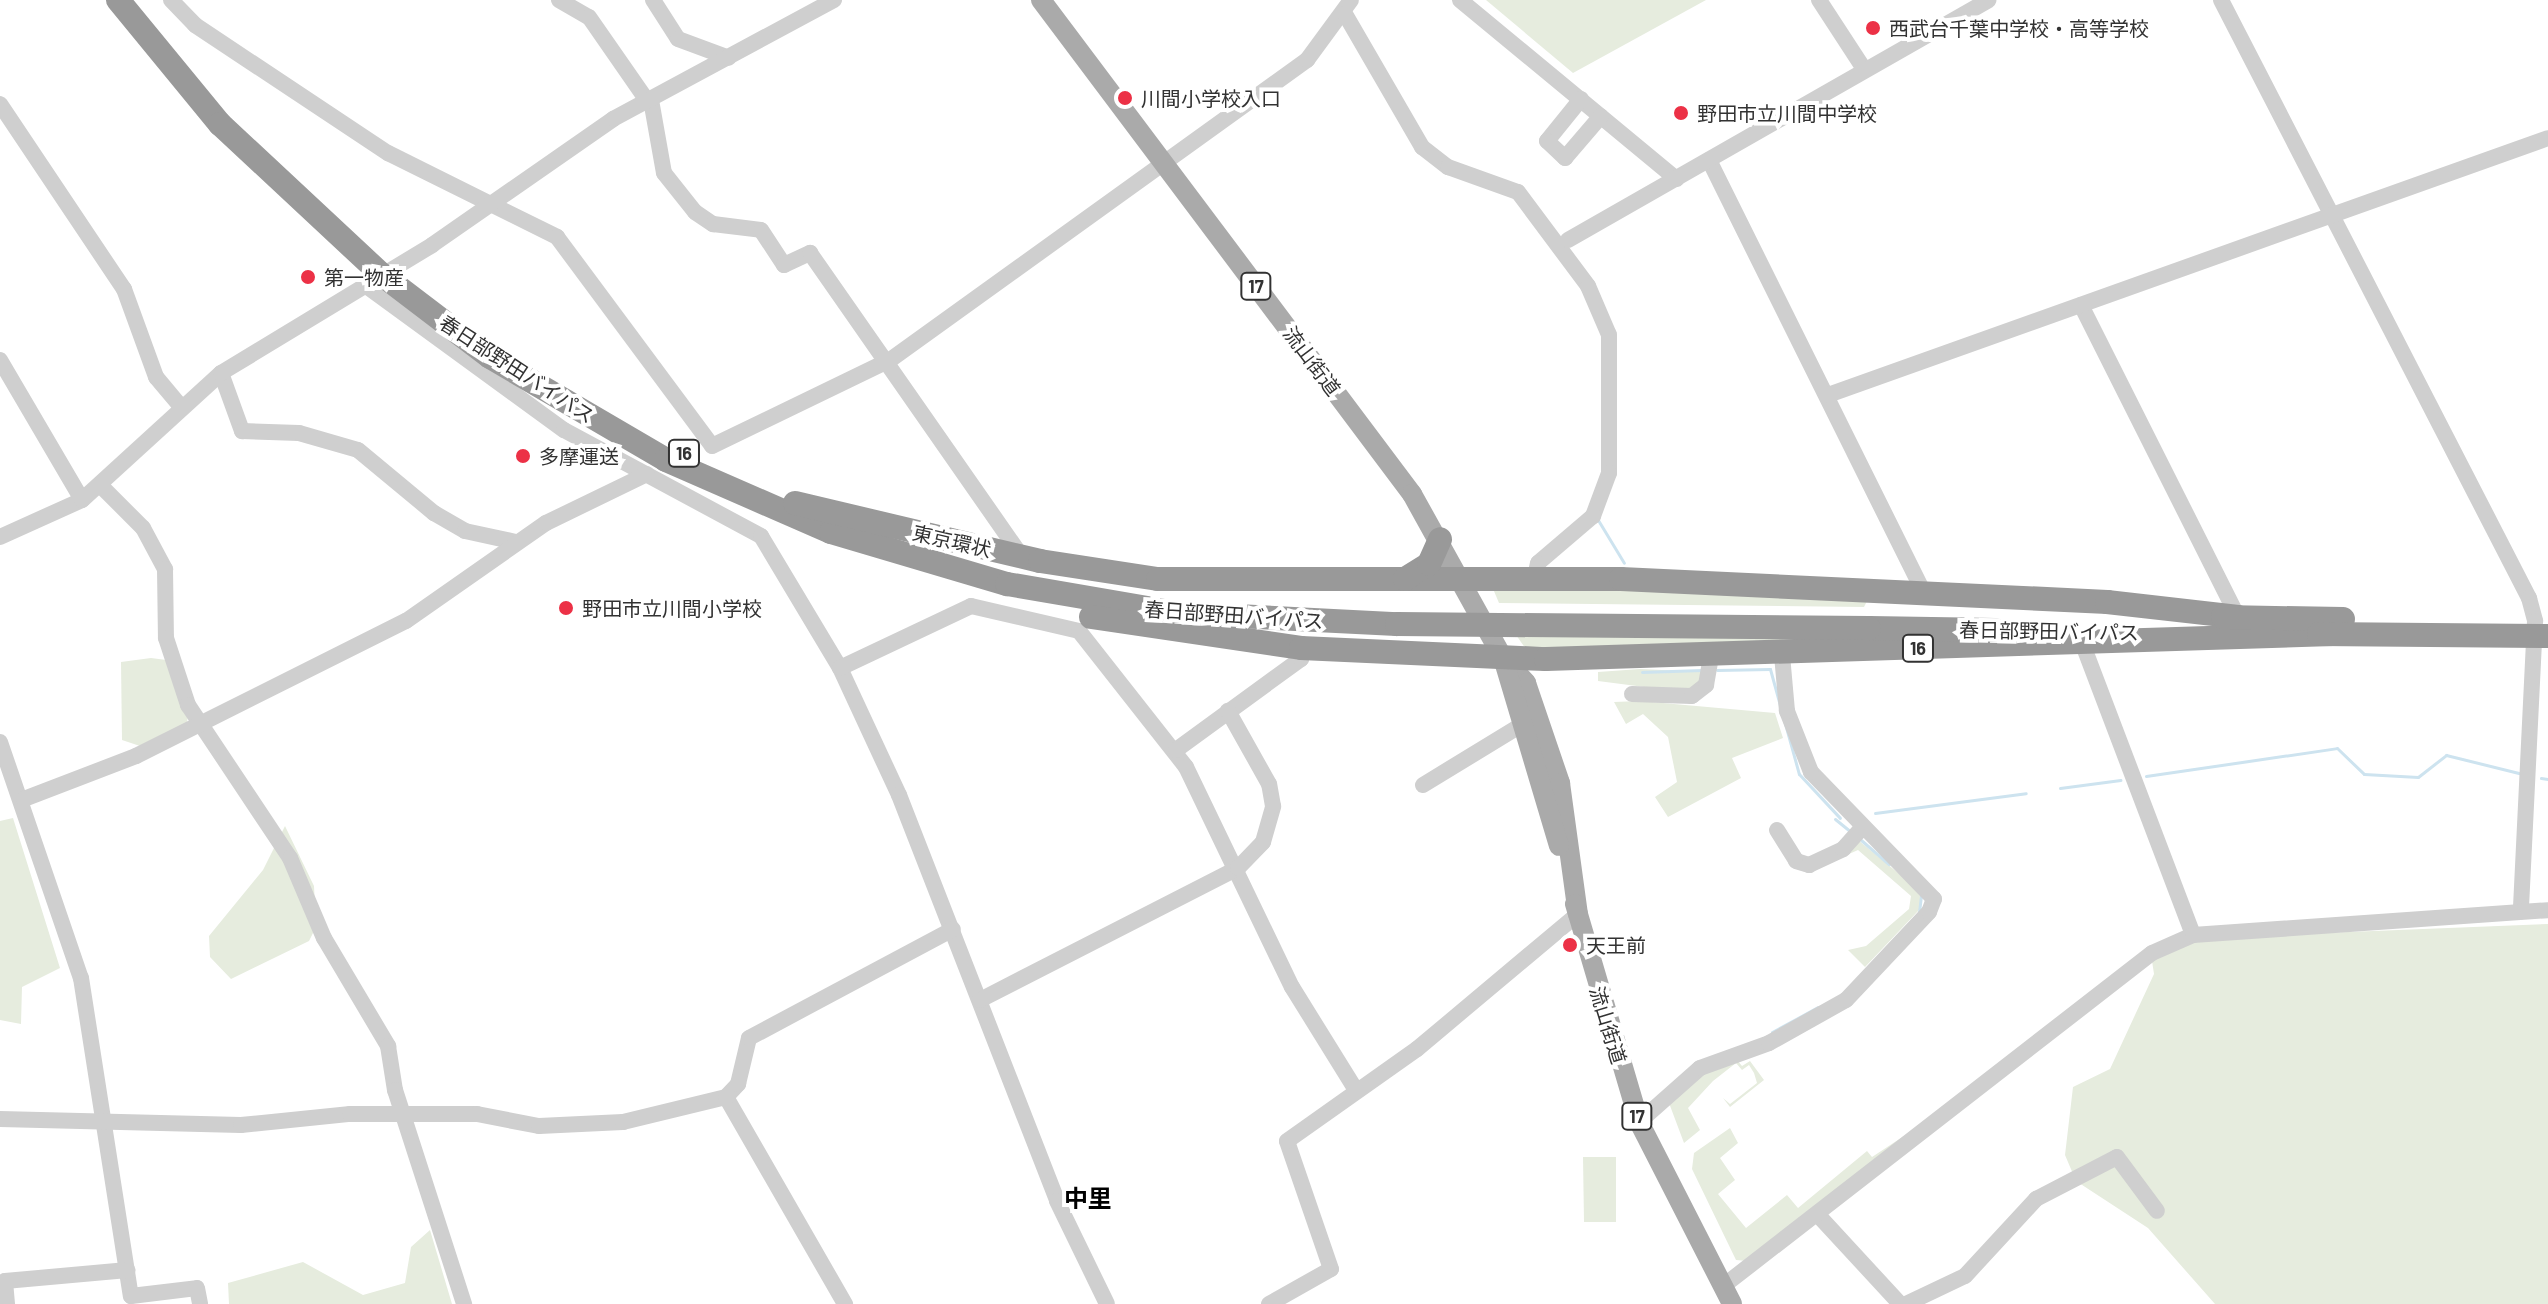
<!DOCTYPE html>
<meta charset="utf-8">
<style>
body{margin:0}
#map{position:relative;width:2548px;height:1304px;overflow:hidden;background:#fff;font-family:Barlow,"Noto Sans JP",sans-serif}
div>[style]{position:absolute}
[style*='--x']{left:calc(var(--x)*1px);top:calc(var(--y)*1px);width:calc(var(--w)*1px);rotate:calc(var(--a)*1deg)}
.green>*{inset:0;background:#e6ecde}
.stream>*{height:3px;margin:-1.5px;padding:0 1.5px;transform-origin:1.5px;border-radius:1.5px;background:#cde3ef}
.minor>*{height:16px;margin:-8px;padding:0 8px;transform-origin:8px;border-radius:8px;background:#cfcfcf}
.major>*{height:20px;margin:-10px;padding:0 10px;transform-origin:10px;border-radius:10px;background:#aaa}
.highway>*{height:24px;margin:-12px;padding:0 12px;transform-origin:12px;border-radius:12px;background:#999}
.highway-bridge>*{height:24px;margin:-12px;padding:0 12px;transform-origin:12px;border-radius:12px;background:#999}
.dots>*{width:22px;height:22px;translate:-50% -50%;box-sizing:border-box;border:4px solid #fff;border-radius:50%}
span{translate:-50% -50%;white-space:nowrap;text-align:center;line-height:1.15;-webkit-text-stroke:8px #fff;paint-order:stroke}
.shield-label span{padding:2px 6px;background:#fff;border:2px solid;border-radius:6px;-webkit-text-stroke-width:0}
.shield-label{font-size:18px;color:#323232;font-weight:700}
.poi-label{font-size:20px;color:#323232}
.left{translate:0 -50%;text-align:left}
.street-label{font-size:20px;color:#323232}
.quarter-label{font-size:24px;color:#000;font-weight:700}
</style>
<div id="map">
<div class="green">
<div style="clip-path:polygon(1486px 0,1706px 0,1573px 73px)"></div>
<div style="clip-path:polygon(1491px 584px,1867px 601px,1864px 607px,1499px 603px)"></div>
<div style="clip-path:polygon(1514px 632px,1863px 636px,1528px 652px)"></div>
<div style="clip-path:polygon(151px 658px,174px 661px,188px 715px,185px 738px,143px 747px,122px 740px,121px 662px)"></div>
<div style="clip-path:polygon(1598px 672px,1640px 669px,1706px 672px,1691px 693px,1598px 681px)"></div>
<div style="clip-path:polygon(1640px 701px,1775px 713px,1783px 738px,1732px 758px,1741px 778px,1668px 817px,1655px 797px,1677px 782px,1668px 737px,1643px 714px,1626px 724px,1614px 702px)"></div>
<div style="clip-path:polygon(13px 818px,60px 968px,22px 987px,21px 1024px,0 1020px,0 821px)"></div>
<div style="clip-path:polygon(285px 826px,314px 886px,316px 927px,309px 941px,231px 979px,210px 957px,209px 936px,263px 870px)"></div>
<div style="clip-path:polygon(1858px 840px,1920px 891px,1920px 909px,1865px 967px,1848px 950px,1866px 946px,1909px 909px,1911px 896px,1858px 850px,1831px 862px)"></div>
<div style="clip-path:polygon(2548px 924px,2548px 1304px,2215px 1304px,2148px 1228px,2076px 1181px,2065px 1155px,2073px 1087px,2110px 1069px,2154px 974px,2152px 961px,2173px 939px)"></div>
<div style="clip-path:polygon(1737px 1060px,1742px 1066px,1750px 1061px,1764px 1080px,1730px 1107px,1723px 1098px,1730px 1104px,1757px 1083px,1754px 1073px,1749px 1065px,1742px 1070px,1736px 1063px,1713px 1081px,1688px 1108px,1700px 1130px,1684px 1143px,1669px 1103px,1702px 1072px)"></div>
<div style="clip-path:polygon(1730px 1128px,1738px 1143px,1720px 1158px,1735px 1180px,1718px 1194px,1746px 1228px,1787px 1195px,1798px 1208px,1867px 1151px,1872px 1157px,1907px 1134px,1747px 1261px,1736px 1260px,1692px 1169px,1694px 1153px)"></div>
<div style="clip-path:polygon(1583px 1157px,1616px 1157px,1616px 1222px,1584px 1222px)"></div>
<div style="clip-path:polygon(430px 1230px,452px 1304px,229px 1304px,228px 1283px,303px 1262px,363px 1295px,405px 1283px,411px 1247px)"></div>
</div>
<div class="stream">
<div style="--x:1598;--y:520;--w:50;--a:58.8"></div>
<div style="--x:1717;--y:670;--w:53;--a:-1.1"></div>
<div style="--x:1770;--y:669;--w:109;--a:74.6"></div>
<div style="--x:1799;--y:774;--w:60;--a:47"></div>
<div style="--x:1642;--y:672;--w:60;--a:-1.9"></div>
<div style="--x:2146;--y:776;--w:193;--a:-8.3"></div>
<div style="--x:2337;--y:748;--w:37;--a:44"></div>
<div style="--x:2364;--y:774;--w:54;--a:3.2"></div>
<div style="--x:2418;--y:777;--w:36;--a:-38"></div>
<div style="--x:2446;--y:755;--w:79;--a:13.9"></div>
<div style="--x:2541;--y:778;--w:7;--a:8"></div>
<div style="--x:2060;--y:788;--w:61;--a:-7.6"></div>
<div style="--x:1875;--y:813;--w:152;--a:-7.5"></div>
<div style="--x:1835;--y:819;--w:21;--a:39"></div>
<div style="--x:1861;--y:840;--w:37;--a:41"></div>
<div style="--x:1919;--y:912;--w:16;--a:-83"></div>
<div style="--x:1772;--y:1032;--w:52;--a:-28.5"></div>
</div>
<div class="minor">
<div style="--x:171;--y:0;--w:35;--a:46"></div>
<div style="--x:195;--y:25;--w:232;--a:33.6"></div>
<div style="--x:388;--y:153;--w:189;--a:26.4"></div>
<div style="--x:557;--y:237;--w:260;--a:53.4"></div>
<div style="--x:712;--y:446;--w:198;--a:-25.8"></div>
<div style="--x:890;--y:360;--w:514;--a:-35.73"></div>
<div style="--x:1307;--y:60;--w:74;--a:-53.7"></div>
<div style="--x:559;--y:0;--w:34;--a:30"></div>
<div style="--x:589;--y:17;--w:103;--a:55.2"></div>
<div style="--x:653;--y:0;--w:46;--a:57.3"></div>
<div style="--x:678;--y:39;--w:54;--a:20.4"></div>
<div style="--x:1460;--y:0;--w:281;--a:39.6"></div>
<div style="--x:1819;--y:0;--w:82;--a:56.9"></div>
<div style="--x:2221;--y:0;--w:673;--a:62.75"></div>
<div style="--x:2529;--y:598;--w:24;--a:75"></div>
<div style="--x:2535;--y:621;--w:291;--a:92.8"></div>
<div style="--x:1345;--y:14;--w:154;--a:59.9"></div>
<div style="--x:1422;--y:147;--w:33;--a:38"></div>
<div style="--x:1448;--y:167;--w:74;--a:19.7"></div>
<div style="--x:1518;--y:192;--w:117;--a:53.3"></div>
<div style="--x:1588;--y:286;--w:53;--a:66.8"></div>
<div style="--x:1609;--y:335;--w:138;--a:90"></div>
<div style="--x:1609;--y:473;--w:46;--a:110.4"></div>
<div style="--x:1593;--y:516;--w:72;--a:139.5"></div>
<div style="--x:1538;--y:563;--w:14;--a:102"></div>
<div style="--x:1581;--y:99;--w:54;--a:129"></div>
<div style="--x:1547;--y:141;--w:25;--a:43"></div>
<div style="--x:1565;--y:158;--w:55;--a:-49.4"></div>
<div style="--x:651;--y:100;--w:74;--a:79.9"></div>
<div style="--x:664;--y:173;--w:50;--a:51.5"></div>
<div style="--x:695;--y:212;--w:22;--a:34"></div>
<div style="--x:713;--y:224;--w:48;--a:7.1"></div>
<div style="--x:761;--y:230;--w:42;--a:56.7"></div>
<div style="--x:784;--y:265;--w:29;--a:-25"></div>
<div style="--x:810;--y:253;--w:369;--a:55.1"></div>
<div style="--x:0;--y:104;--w:223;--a:56.2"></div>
<div style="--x:124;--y:289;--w:94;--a:70"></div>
<div style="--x:156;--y:377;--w:39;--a:50"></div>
<div style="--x:1709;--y:160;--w:486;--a:63.6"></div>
<div style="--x:1568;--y:240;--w:484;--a:-29.7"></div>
<div style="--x:365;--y:285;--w:246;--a:36.1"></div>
<div style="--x:564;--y:430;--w:224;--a:28.3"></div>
<div style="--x:761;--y:536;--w:154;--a:59.1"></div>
<div style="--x:840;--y:668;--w:140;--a:65.1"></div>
<div style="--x:899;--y:795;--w:436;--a:68.7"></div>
<div style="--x:1057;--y:1201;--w:114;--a:64.1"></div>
<div style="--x:2081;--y:305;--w:349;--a:63.3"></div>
<div style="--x:0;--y:360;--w:162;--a:59.6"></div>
<div style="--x:221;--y:373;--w:62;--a:70.1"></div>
<div style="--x:242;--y:431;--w:57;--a:2"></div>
<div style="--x:299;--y:433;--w:61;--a:16.1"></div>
<div style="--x:358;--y:450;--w:99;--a:39.7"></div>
<div style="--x:434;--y:513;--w:36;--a:30"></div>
<div style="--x:465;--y:531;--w:52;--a:12.2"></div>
<div style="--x:1828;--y:395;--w:764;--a:-19.64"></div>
<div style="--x:101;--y:486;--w:59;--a:45"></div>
<div style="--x:143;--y:528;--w:47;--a:61.8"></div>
<div style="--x:165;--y:569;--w:69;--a:89.2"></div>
<div style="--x:166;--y:638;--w:71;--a:71.8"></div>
<div style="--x:188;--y:705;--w:184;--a:56.3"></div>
<div style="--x:290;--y:858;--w:87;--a:67"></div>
<div style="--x:324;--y:938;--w:126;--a:59.3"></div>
<div style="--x:388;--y:1046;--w:45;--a:81"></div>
<div style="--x:395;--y:1090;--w:225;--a:72.1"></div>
<div style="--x:0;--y:537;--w:90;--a:-24.3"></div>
<div style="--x:82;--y:500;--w:188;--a:-42.4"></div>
<div style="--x:221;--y:373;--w:247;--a:-31.2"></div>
<div style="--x:432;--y:245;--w:221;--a:-34.8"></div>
<div style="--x:613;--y:119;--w:251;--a:-28.3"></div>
<div style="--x:2083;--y:645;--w:310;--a:69.2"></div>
<div style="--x:840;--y:668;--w:145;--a:-25.3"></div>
<div style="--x:971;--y:606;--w:111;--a:13"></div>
<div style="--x:1079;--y:631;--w:173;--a:51.8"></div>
<div style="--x:1186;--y:767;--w:244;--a:64.3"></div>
<div style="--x:1292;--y:987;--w:118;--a:58.2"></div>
<div style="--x:1632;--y:694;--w:60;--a:1.9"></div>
<div style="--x:1692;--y:696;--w:18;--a:-38"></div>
<div style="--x:1706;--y:685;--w:29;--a:-80"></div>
<div style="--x:0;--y:742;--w:250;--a:71.1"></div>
<div style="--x:81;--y:978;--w:322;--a:81.1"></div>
<div style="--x:131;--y:1296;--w:66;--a:-6.9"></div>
<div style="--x:197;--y:1288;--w:16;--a:79"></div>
<div style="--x:1176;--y:750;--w:155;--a:-36.1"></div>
<div style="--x:1301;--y:659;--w:11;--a:-90"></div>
<div style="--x:1423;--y:785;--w:117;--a:-31.4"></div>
<div style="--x:24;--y:799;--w:120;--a:-21"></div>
<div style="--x:136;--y:756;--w:302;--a:-26.6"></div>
<div style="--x:406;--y:621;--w:171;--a:-35"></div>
<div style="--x:546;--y:523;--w:112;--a:-25.9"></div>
<div style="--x:1777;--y:830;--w:36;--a:58"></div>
<div style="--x:1796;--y:861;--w:14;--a:17"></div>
<div style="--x:1809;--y:865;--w:38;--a:-25"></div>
<div style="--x:1843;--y:849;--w:30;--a:-48"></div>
<div style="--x:980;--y:1000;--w:290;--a:-27.1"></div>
<div style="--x:1238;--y:868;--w:36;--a:-46"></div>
<div style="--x:1263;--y:842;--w:37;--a:-74"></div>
<div style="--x:1273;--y:806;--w:22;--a:-100"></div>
<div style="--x:1269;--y:784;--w:84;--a:-119.3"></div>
<div style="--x:726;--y:1097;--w:239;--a:60.1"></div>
<div style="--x:0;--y:1119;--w:241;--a:1.4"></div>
<div style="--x:241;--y:1125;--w:110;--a:-5.8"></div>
<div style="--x:350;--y:1114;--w:127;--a:0"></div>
<div style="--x:477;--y:1114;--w:63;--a:11"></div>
<div style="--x:539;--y:1126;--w:84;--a:-2.7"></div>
<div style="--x:623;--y:1122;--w:106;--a:-13.6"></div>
<div style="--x:726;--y:1097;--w:18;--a:-47"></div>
<div style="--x:738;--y:1084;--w:47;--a:-76.6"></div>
<div style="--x:749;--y:1038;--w:231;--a:-28.1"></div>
<div style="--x:1639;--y:1122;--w:81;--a:-41.5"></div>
<div style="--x:1700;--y:1068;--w:73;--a:-19.9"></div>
<div style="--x:1769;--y:1043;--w:88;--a:-29.2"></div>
<div style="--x:1846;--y:1000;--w:121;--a:-46.7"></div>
<div style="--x:1929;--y:912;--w:14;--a:-69"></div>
<div style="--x:1934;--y:899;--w:177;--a:-134.1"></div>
<div style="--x:1811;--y:772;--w:66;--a:-111.5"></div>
<div style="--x:1787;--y:711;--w:56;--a:-95.1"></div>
<div style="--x:1818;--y:1215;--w:121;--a:47.3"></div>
<div style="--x:1722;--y:1287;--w:544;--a:-37.84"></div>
<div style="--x:2152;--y:953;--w:45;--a:-23.7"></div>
<div style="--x:2193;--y:935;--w:356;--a:-4"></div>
<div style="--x:7;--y:1304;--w:23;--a:-95"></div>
<div style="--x:5;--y:1281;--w:123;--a:-5.1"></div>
<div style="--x:1269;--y:1304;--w:71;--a:-29.4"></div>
<div style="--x:1331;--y:1269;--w:135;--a:-109"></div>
<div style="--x:1287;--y:1141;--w:159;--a:-35.3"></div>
<div style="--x:1417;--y:1049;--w:210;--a:-40"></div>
<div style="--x:1906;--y:1304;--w:65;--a:-25.4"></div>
<div style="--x:1965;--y:1276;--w:105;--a:-47.3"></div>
<div style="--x:2036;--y:1199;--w:91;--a:-27.4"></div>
<div style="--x:2117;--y:1157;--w:67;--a:53.5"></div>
</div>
<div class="major">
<div style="--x:1041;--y:0;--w:618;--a:53.09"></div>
<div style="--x:1412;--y:494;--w:188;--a:61"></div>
<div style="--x:1503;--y:658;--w:34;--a:47"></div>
<div style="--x:1526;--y:683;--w:106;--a:71.2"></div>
<div style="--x:1560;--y:783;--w:132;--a:82.2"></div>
<div style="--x:1503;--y:658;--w:196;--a:73.4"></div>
<div style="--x:1575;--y:904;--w:227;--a:73.6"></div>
<div style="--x:1639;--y:1122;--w:204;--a:62.9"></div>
</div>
<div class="highway">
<div style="--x:118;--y:0;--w:161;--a:50.6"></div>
<div style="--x:220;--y:124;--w:220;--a:43"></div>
<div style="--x:381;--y:274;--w:137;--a:37.3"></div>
<div style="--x:490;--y:357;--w:204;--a:30.3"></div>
<div style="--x:666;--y:460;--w:180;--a:23.6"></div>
<div style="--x:831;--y:532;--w:184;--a:16.5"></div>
<div style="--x:1007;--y:584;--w:172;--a:9.7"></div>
<div style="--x:1177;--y:613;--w:220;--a:2.9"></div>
<div style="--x:795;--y:503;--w:252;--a:13.3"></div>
<div style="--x:1040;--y:561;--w:119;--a:8.7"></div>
<div style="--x:1158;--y:579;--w:463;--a:0"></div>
<div style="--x:1621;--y:579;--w:487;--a:2.7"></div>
<div style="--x:2107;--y:602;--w:132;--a:6.5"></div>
<div style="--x:1405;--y:579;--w:28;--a:-32"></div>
<div style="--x:1429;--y:564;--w:27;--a:-66"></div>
<div style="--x:1091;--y:617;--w:212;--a:8.4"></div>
<div style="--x:1301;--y:648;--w:245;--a:2.6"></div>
<div style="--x:1546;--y:659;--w:787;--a:-1.82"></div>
<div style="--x:2223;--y:617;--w:120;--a:1"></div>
<div style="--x:1869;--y:628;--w:126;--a:0.9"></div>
<div style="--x:2319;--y:634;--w:229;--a:0.5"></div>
</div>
<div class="highway-bridge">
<div style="--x:1397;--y:624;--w:472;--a:0.5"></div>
</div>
<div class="dots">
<div style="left:1873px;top:28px;background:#ec3146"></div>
<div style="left:1125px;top:98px;background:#ec3146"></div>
<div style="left:1681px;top:113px;background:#ec3146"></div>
<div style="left:308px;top:277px;background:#ec3146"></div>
<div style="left:523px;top:456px;background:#ec3146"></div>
<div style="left:566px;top:608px;background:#ec3146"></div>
<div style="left:1570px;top:945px;background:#ec3146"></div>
</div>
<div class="shield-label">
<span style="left:1256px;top:286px">17</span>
<span style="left:684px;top:453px">16</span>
<span style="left:1918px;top:648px">16</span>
<span style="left:1637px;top:1116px">17</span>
</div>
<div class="poi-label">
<span class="left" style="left:1889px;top:28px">西武台千葉中学校・高等学校</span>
<span class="left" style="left:1141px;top:98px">川間小学校入口</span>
<span class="left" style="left:1697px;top:113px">野田市立川間中学校</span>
<span class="left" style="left:324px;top:277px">第一物産</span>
<span class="left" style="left:539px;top:456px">多摩運送</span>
<span class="left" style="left:582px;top:608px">野田市立川間小学校</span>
<span class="left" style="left:1586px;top:945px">天王前</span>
</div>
<div class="street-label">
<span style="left:1312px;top:361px;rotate:53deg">流山街道</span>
<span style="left:517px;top:369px;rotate:33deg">春日部野田バイパス</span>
<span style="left:952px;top:541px;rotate:13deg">東京環状</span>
<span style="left:1234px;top:615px;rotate:4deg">春日部野田バイパス</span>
<span style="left:2049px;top:631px;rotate:1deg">春日部野田バイパス</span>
<span style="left:1608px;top:1025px;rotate:73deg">流山街道</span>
</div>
<div class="quarter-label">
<span style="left:1088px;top:1198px">中里</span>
</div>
</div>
